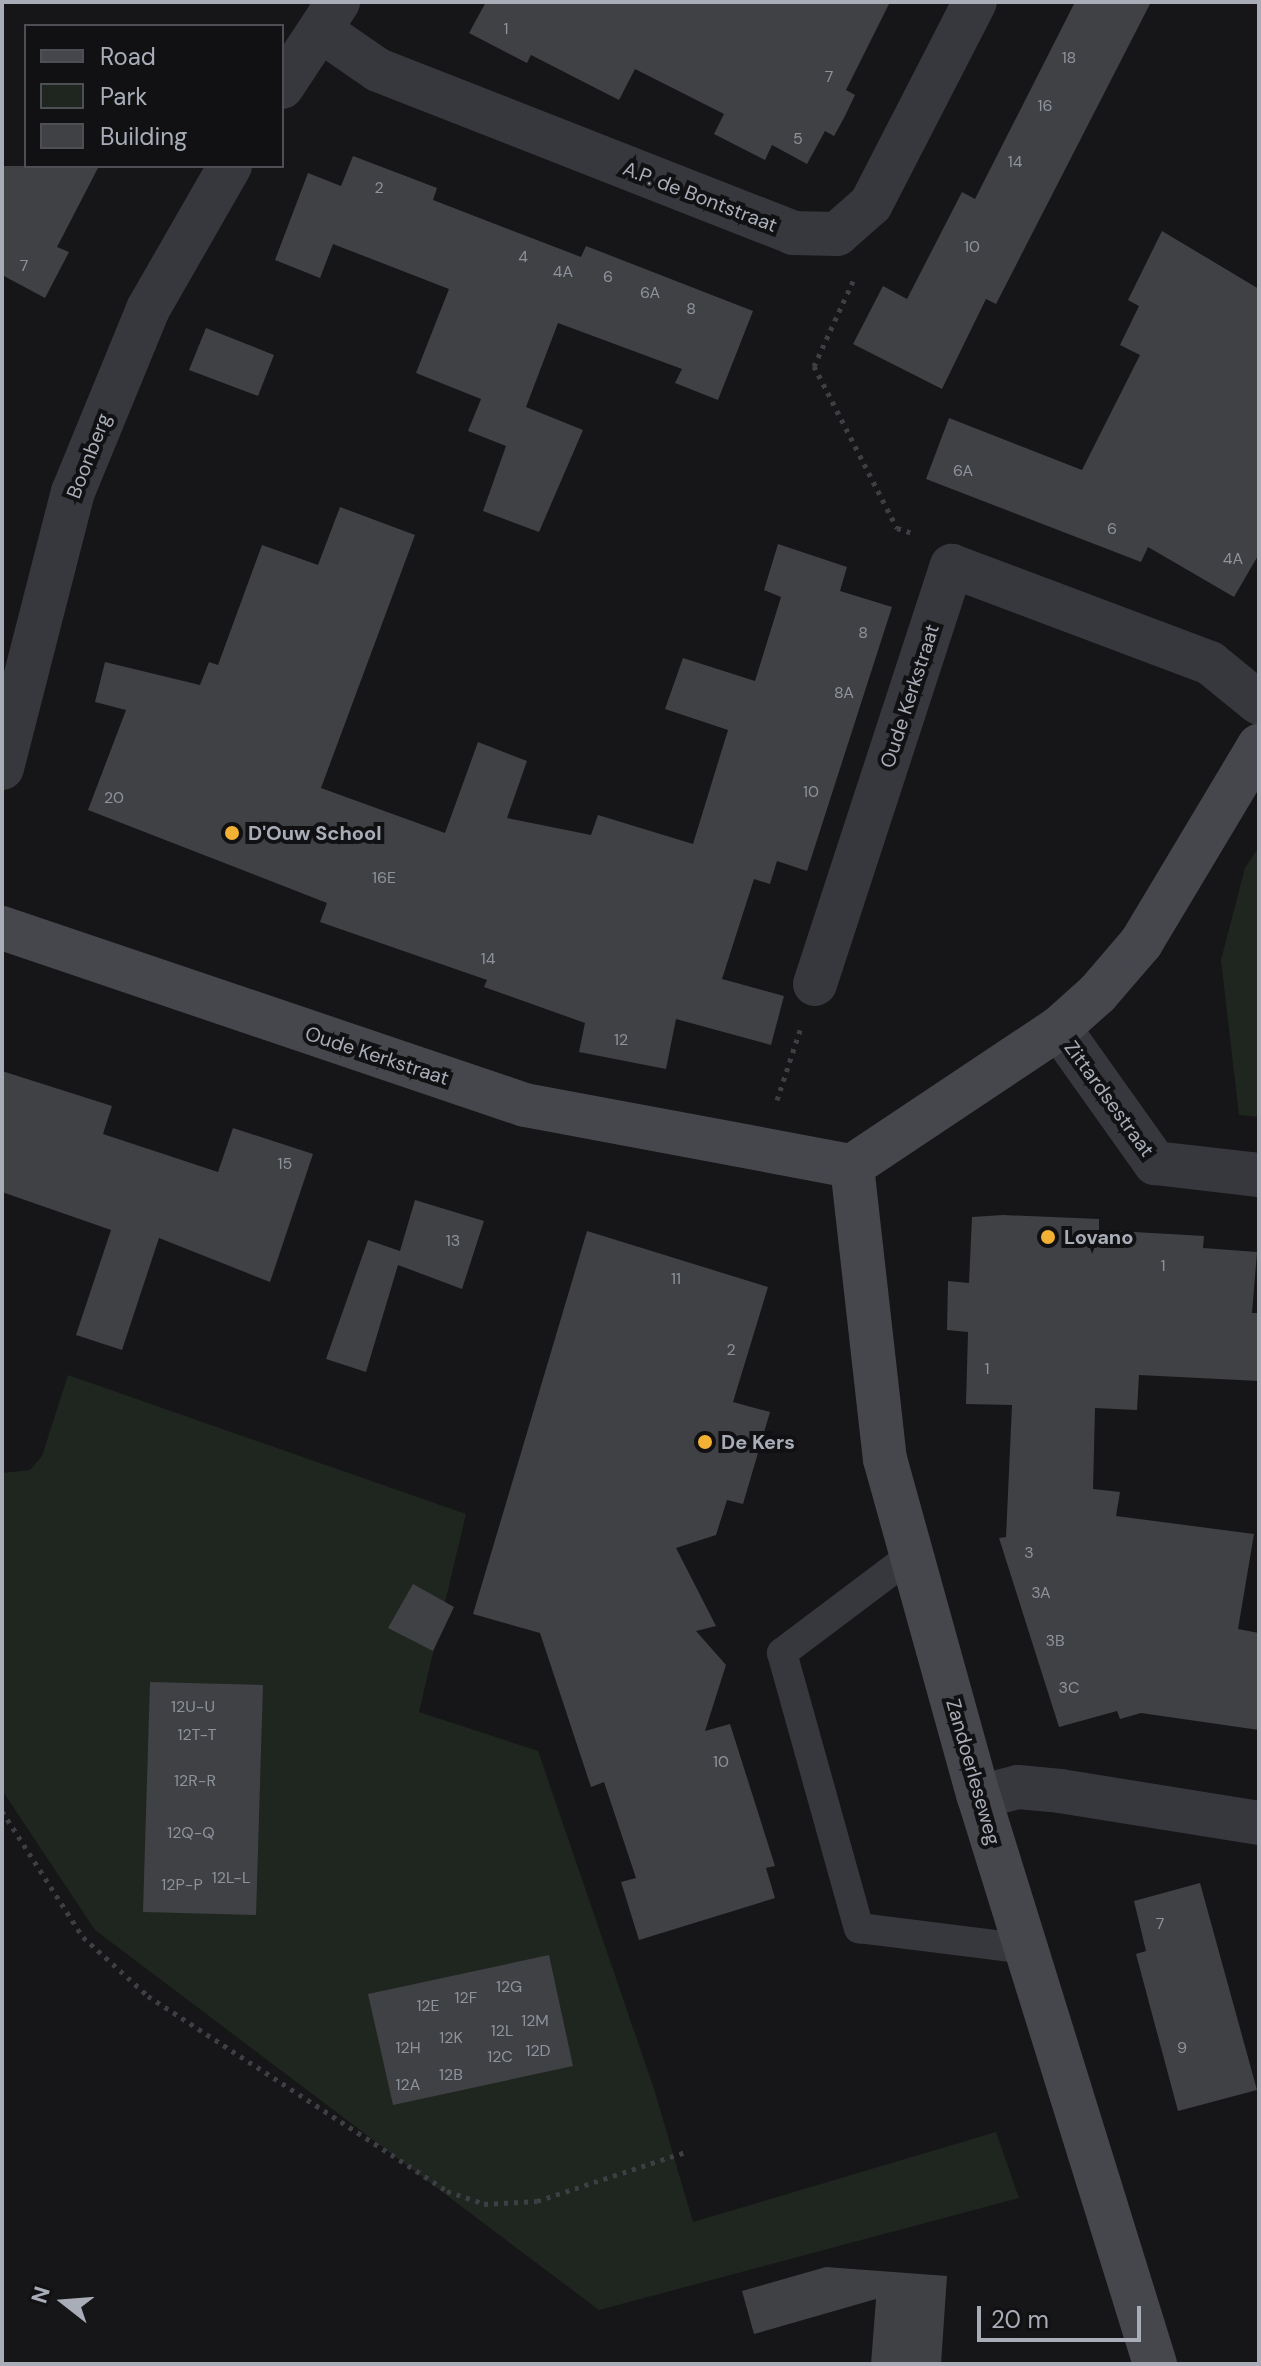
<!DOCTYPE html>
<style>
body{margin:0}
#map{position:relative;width:1261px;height:2366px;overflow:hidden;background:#161618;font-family:"DM Sans",sans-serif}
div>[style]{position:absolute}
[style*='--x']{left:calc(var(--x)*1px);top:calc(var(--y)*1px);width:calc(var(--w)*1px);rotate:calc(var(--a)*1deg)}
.green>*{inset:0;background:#1e261f}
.building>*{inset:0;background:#404145}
.path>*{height:5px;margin-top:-2.5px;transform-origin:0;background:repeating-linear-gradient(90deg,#3d3f44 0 4px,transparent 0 10px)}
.lane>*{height:30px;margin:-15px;padding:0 15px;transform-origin:15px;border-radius:15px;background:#37383d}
.street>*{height:44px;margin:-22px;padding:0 22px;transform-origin:22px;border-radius:22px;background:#37383d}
.secondary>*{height:44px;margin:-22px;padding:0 22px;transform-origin:22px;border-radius:22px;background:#45474d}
.dots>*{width:22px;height:22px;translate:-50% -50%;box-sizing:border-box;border:4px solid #111113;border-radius:50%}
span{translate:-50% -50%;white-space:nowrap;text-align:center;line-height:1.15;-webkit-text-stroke:8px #111113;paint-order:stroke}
.number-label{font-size:16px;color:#8e929b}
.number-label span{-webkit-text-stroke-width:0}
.street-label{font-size:20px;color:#a8adb8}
.poi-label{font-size:20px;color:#a8adb8;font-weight:700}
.left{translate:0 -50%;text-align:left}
.frame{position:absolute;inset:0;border:4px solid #a8adb8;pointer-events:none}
.legend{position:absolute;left:24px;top:24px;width:260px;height:144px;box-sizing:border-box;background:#111113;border:2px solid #4d4f55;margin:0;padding:10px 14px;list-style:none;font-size:24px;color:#a8adb8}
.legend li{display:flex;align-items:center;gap:16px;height:40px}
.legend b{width:40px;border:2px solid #4d4f55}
.north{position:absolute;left:24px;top:2262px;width:80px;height:80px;-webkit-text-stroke:6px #111113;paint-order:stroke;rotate:287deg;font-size:22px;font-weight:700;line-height:32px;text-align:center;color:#a8adb8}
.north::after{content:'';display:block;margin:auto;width:28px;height:36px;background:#a8adb8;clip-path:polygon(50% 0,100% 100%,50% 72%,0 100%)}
.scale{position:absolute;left:977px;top:2306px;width:164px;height:36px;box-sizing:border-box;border:4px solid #a8adb8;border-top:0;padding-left:10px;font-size:24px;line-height:28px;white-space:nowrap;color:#a8adb8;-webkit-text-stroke:6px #111113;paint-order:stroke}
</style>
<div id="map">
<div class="green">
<div style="clip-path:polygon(1259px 847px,1259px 1117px,1239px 1115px,1221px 960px,1245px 868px)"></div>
<div style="clip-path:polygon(68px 1375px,466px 1514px,419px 1712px,538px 1751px,654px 2089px,693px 2222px,996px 2132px,1019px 2198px,599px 2310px,95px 1930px,2px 1790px,2px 1473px,30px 1470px,42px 1456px)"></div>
</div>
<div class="building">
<div style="clip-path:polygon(486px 2px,890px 2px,846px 90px,855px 95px,845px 116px,834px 136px,825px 131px,807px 164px,772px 145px,765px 160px,714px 134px,724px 114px,635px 69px,619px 100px,531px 55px,527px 63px,469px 33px)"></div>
<div style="clip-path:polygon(1075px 2px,1151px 2px,996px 304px,986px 299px,942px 389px,853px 344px,883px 286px,907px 299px,962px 192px,975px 199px)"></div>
<div style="clip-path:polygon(353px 156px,437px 188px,433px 200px,542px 242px,581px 257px,586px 246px,753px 311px,718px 400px,675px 383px,682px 369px,558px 323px,526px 407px,583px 430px,539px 532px,483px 511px,506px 446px,468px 431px,481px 399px,416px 373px,449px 289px,333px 244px,320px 278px,275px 260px,308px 173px,341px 186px)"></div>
<div style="clip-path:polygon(2px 166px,99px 166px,57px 247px,69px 252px,45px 298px,2px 275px)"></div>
<div style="clip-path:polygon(1162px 231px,1259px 289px,1259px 554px,1234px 597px,1148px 547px,1141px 562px,926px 479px,949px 418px,1082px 470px,1140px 355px,1120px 345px,1139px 306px,1128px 300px)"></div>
<div style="clip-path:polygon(206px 328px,274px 355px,258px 396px,189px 370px)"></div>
<div style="clip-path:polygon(340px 507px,415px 535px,321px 788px,445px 833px,478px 742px,527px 761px,507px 818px,591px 835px,598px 815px,693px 844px,728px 730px,665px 709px,683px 658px,755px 681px,781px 597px,764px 590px,778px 544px,847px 567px,840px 591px,892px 607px,807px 871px,777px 861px,770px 884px,754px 879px,722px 979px,784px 996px,771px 1045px,676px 1019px,666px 1069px,579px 1052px,585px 1023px,484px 987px,487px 980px,320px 922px,327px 903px,88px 810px,126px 710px,95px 702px,105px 662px,200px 685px,209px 662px,218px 665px,262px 545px,318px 565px)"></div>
<div style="clip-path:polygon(2px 1071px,112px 1106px,103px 1134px,218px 1172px,233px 1128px,313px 1154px,270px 1282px,159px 1238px,122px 1350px,76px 1335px,111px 1230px,2px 1192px)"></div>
<div style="clip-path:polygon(415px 1200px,484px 1221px,462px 1289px,398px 1265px,366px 1372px,326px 1359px,368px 1240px,400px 1251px)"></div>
<div style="clip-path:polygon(1003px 1215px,1099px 1219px,1099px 1230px,1204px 1236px,1203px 1248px,1257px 1252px,1252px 1313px,1259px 1313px,1259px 1381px,1139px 1375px,1137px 1410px,1095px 1408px,1093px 1489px,1120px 1492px,1116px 1516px,1254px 1534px,1238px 1629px,1259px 1633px,1259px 1730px,1141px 1713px,1120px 1719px,1117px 1711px,1059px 1727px,999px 1538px,1006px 1537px,1012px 1405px,966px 1404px,968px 1332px,947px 1330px,948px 1281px,969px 1283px,972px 1217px)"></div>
<div style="clip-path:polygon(587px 1231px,768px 1287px,733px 1402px,770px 1412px,743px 1504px,727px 1500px,716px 1535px,676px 1548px,716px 1626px,696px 1631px,726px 1665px,705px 1731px,730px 1724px,775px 1866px,766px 1868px,775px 1898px,639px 1940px,621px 1882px,636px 1878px,604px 1782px,591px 1787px,540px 1633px,473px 1614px)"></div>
<div style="clip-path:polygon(413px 1584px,454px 1607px,433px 1651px,388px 1628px)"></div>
<div style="clip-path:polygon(150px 1682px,263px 1685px,256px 1915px,143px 1912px)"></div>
<div style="clip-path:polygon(1200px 1883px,1257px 2090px,1178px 2111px,1136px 1954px,1146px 1951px,1134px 1901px)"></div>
<div style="clip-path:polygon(549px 1955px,573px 2066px,393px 2105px,368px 1994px)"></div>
<div style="clip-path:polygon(826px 2267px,947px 2276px,941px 2364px,871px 2364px,876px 2299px,754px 2334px,742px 2291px)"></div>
</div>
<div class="path">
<div style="--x:853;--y:281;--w:94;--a:114.6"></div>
<div style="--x:814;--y:366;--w:182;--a:62.9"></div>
<div style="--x:897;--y:528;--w:19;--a:18"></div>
<div style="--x:777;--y:1100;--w:74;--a:-71.8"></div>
<div style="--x:2;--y:1811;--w:150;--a:57.3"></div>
<div style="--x:83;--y:1937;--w:88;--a:42.2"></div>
<div style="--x:148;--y:1996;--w:357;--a:33.1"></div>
<div style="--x:447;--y:2191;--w:39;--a:19"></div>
<div style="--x:484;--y:2204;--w:53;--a:-3.2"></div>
<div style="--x:537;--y:2201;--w:156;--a:-18.3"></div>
</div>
<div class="lane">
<div style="--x:912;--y:1555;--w:163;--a:143"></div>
<div style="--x:782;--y:1653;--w:286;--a:74.4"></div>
<div style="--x:859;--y:1928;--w:170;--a:7.1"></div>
</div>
<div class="street">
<div style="--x:320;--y:30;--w:70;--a:34.6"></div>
<div style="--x:378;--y:70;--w:446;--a:21.4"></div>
<div style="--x:793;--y:233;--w:44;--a:1.3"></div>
<div style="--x:837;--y:234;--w:45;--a:-41.4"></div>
<div style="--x:871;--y:204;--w:227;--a:-62.8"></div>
<div style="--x:282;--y:87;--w:102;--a:-56.6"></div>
<div style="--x:2;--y:768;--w:285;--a:-75.6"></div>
<div style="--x:73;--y:492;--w:198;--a:-67.7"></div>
<div style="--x:148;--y:309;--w:165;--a:-60.2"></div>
<div style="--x:815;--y:984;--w:440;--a:-71.9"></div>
<div style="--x:952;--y:566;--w:276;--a:20.6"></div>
<div style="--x:1210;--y:663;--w:63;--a:39.2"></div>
<div style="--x:1059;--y:1028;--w:166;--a:54.6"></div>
<div style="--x:1155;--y:1163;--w:105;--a:6.6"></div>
<div style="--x:979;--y:1797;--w:40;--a:-14.4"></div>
<div style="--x:1018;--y:1787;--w:42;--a:5.4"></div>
<div style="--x:1060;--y:1791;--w:202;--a:9.1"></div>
</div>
<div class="secondary">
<div style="--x:2;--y:928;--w:552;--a:18.7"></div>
<div style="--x:525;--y:1105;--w:333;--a:10.6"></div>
<div style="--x:852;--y:1166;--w:249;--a:-33.7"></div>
<div style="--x:1059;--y:1028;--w:52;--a:-41.9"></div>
<div style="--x:1098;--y:993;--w:66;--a:-49.3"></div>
<div style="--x:1141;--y:943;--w:230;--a:-59.1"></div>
<div style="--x:852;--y:1166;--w:295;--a:83.6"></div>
<div style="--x:885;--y:1459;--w:351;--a:74.5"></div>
<div style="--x:979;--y:1797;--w:594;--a:72.76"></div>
</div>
<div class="dots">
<div style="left:232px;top:833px;background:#f2b134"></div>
<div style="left:1048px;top:1237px;background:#f2b134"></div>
<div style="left:705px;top:1442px;background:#f2b134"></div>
</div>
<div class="number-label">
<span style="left:506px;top:29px">1</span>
<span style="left:1069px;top:58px">18</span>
<span style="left:829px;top:77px">7</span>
<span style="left:1045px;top:106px">16</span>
<span style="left:798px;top:139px">5</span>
<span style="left:1015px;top:162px">14</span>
<span style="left:379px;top:188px">2</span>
<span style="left:972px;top:247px">10</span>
<span style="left:523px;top:257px">4</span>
<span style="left:24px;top:266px">7</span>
<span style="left:563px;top:272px">4A</span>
<span style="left:608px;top:277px">6</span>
<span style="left:650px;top:293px">6A</span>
<span style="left:691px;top:309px">8</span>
<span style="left:963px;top:471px">6A</span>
<span style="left:1112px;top:529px">6</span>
<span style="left:1233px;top:559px">4A</span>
<span style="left:863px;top:633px">8</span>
<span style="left:844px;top:693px">8A</span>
<span style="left:811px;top:792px">10</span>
<span style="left:114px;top:798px">20</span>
<span style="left:384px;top:878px">16E</span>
<span style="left:488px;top:959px">14</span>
<span style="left:621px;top:1040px">12</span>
<span style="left:285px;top:1164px">15</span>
<span style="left:453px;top:1241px">13</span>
<span style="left:1163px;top:1266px">1</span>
<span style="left:676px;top:1279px">11</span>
<span style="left:731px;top:1350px">2</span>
<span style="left:987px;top:1369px">1</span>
<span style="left:1029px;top:1553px">3</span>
<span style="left:1041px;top:1593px">3A</span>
<span style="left:1055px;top:1641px">3B</span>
<span style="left:1069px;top:1688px">3C</span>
<span style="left:193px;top:1707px">12U-U</span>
<span style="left:197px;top:1735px">12T-T</span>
<span style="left:721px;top:1762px">10</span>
<span style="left:195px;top:1781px">12R-R</span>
<span style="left:191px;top:1833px">12Q-Q</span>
<span style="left:231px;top:1878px">12L-L</span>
<span style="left:182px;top:1885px">12P-P</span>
<span style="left:1160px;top:1924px">7</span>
<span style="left:509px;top:1987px">12G</span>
<span style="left:466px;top:1998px">12F</span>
<span style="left:428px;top:2006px">12E</span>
<span style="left:535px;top:2021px">12M</span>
<span style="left:502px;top:2031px">12L</span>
<span style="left:451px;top:2038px">12K</span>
<span style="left:408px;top:2048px">12H</span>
<span style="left:1182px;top:2048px">9</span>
<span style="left:538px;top:2051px">12D</span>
<span style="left:500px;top:2057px">12C</span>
<span style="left:451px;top:2075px">12B</span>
<span style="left:408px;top:2085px">12A</span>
</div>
<div class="street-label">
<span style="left:700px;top:197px;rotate:21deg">A.P. de Bontstraat</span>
<span style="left:89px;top:456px;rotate:-69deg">Boonberg</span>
<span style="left:910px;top:696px;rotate:-72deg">Oude Kerkstraat</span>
<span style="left:377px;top:1056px;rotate:18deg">Oude Kerkstraat</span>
<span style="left:1109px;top:1099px;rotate:54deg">Zittardsestraat</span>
<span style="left:973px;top:1772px;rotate:74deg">Zandoerleseweg</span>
</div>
<div class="poi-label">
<span class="left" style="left:248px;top:833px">D'Ouw School</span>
<span class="left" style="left:1064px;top:1237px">Lovano</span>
<span class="left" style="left:721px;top:1442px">De Kers</span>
</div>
<div class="frame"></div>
<ul class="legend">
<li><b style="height:10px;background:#45474d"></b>Road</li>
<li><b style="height:22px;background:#1e261f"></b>Park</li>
<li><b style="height:22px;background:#404145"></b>Building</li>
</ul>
<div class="north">N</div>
<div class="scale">20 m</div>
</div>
